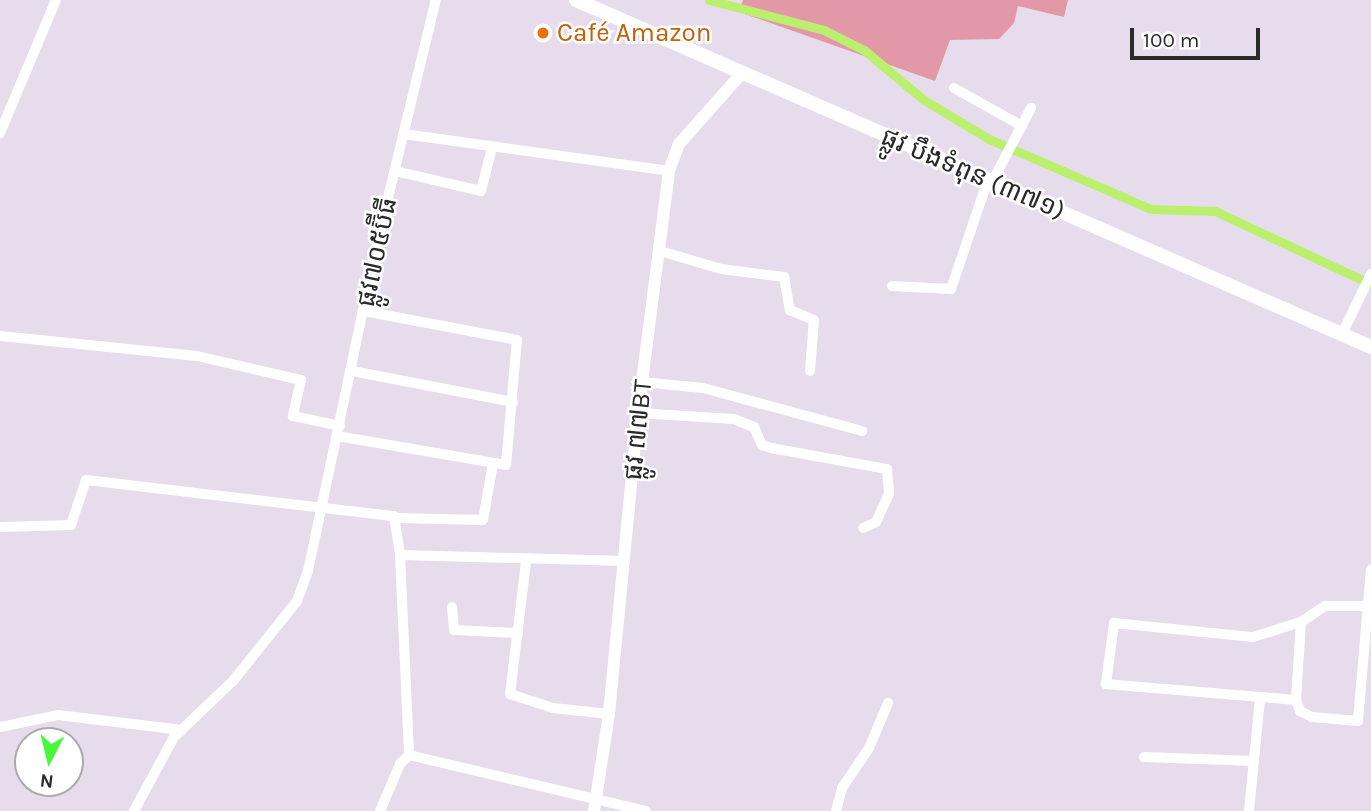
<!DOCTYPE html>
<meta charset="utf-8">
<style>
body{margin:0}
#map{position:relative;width:1371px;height:811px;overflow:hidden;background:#e7dcec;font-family:Karla,"Noto Sans Khmer",sans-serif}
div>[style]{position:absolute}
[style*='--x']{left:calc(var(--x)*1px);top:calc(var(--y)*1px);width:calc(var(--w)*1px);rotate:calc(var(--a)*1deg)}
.green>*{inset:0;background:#e398a7}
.canal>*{height:9px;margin:-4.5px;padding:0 4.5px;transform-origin:4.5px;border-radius:4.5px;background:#bbef6e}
.minor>*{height:10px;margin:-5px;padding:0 5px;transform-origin:5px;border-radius:5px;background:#fff}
.tertiary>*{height:12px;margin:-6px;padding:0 6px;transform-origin:6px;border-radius:6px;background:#fff}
.secondary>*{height:14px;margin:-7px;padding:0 7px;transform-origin:7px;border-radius:7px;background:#fff}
.dots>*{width:19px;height:19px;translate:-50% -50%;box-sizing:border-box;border:4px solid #fff;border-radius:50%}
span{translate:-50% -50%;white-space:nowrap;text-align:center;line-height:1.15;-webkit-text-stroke:5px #fff;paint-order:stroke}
.food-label{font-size:26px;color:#c56008}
.left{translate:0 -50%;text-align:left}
.street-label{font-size:26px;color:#2a2a2a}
.north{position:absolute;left:14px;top:727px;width:70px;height:70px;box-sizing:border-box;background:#fff;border:2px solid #aaa;border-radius:50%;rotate:187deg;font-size:19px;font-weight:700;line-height:28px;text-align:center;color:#2a2a2a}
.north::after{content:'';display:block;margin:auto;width:24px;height:32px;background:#45fa3b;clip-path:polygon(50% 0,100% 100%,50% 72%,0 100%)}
.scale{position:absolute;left:1130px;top:28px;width:130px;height:32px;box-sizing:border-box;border:4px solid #2a2a2a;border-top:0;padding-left:9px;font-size:21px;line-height:24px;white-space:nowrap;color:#2a2a2a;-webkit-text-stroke:5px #fff;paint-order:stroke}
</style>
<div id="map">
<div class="green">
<div style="clip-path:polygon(743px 0,1068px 0,1064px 17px,1018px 6px,1014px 23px,999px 39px,950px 40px,935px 81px,739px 12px)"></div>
</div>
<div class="canal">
<div style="--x:709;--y:0;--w:119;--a:14.6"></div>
<div style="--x:824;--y:30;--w:45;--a:26.6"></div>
<div style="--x:864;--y:50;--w:78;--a:39.8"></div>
<div style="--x:924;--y:100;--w:76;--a:31"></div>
<div style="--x:989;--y:139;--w:176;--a:23.4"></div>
<div style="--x:1151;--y:209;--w:64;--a:1.8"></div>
<div style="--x:1215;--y:211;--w:172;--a:25.1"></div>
</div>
<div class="minor">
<div style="--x:954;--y:88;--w:78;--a:29.2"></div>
<div style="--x:0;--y:133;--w:144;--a:-67.2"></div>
<div style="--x:404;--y:134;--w:268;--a:7.9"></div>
<div style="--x:395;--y:171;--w:88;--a:13.1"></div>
<div style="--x:481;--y:191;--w:44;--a:-75.7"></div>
<div style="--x:992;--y:182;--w:84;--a:-62.2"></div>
<div style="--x:660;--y:251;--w:64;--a:16.4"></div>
<div style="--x:721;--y:269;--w:64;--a:7.2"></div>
<div style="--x:784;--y:277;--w:34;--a:80"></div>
<div style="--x:790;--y:310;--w:26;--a:23"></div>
<div style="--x:814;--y:320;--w:51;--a:94.5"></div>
<div style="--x:892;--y:286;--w:59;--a:2.9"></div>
<div style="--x:951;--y:289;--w:115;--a:-71.3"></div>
<div style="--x:1342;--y:334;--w:67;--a:-64.2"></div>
<div style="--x:0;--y:336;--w:198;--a:5.8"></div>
<div style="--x:197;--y:356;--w:107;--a:13"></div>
<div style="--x:301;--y:380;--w:37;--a:103"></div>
<div style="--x:293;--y:416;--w:48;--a:12"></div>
<div style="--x:352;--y:371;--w:164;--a:10.9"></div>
<div style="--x:642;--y:382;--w:61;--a:5.6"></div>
<div style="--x:703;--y:388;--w:165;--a:15.1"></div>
<div style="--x:638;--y:413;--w:96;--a:3.6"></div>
<div style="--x:734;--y:419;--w:22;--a:22"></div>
<div style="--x:754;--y:427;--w:20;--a:66"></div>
<div style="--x:762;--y:445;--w:9;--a:18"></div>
<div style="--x:771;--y:448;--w:118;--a:10.3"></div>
<div style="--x:887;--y:469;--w:25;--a:85"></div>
<div style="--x:889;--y:494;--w:31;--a:115"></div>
<div style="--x:876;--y:522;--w:14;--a:155"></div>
<div style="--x:337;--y:436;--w:171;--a:9.7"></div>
<div style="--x:506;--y:465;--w:125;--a:-85"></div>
<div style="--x:517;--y:340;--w:156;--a:-169.3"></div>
<div style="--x:396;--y:518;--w:87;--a:1.3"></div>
<div style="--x:483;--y:520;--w:58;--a:-80"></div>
<div style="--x:0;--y:527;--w:71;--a:-1.6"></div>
<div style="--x:71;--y:525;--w:47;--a:-71.6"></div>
<div style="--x:86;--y:480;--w:310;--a:6.7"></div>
<div style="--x:394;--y:516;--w:39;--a:81"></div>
<div style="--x:400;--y:555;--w:200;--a:87.4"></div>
<div style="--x:400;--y:555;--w:225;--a:1.5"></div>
<div style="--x:526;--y:562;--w:133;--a:96.9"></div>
<div style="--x:510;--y:694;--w:45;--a:18"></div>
<div style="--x:553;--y:708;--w:56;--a:6.1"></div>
<div style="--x:452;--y:607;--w:23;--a:85"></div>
<div style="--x:454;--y:630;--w:64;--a:2.7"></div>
<div style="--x:1301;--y:622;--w:78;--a:93.7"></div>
<div style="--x:1296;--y:700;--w:12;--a:70"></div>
<div style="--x:1300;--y:711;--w:13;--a:27"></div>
<div style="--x:1312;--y:717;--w:46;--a:5"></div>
<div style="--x:1358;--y:721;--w:152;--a:-85.1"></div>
<div style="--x:1296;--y:700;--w:191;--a:-175.2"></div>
<div style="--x:1106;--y:684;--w:62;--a:-82.5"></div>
<div style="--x:1114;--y:623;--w:140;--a:5.8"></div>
<div style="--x:1253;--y:637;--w:50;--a:-17.4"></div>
<div style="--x:1301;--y:622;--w:29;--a:-34"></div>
<div style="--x:1325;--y:606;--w:41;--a:0"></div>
<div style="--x:0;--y:727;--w:59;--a:-11.7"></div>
<div style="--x:58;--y:715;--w:125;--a:6.9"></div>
<div style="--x:1144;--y:757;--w:110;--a:2.1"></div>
<div style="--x:134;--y:811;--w:84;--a:-61.6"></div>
<div style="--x:174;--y:737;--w:81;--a:-43.5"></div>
<div style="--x:233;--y:681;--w:102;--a:-51.3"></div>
<div style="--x:297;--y:601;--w:32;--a:-70"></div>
<div style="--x:308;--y:571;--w:339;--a:-78.1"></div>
<div style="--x:378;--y:239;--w:246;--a:-76.4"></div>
<div style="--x:380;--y:811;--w:51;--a:-66.9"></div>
<div style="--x:400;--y:764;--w:13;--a:-45"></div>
<div style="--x:409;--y:755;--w:243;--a:13.3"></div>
<div style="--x:836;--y:811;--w:24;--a:-75"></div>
<div style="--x:842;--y:788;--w:48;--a:-56"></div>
<div style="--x:869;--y:748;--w:49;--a:-67.1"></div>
<div style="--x:1249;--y:811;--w:114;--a:-84.4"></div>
</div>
<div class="tertiary">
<div style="--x:594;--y:811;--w:98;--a:-81.2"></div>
<div style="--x:609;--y:714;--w:302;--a:-84.5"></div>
<div style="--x:638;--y:413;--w:244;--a:-82.7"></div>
<div style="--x:669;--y:171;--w:29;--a:-70"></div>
<div style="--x:679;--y:144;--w:95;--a:-48.4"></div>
</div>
<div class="secondary">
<div style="--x:576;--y:0;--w:867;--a:23.58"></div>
</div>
<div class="dots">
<div style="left:543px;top:33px;background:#e8710a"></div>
</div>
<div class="food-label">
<span class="left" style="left:557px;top:33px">Café Amazon</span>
</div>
<div class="street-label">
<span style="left:973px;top:174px;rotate:23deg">ផ្លូវ បឹងទំពុន (៣៧១)</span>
<span style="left:377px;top:252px;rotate:-78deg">ផ្លូវ៧០៥ប៊ីធី</span>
<span style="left:638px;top:430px;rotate:-84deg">ផ្លូវ ៧៧BT</span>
</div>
<div class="north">N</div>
<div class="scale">100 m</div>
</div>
